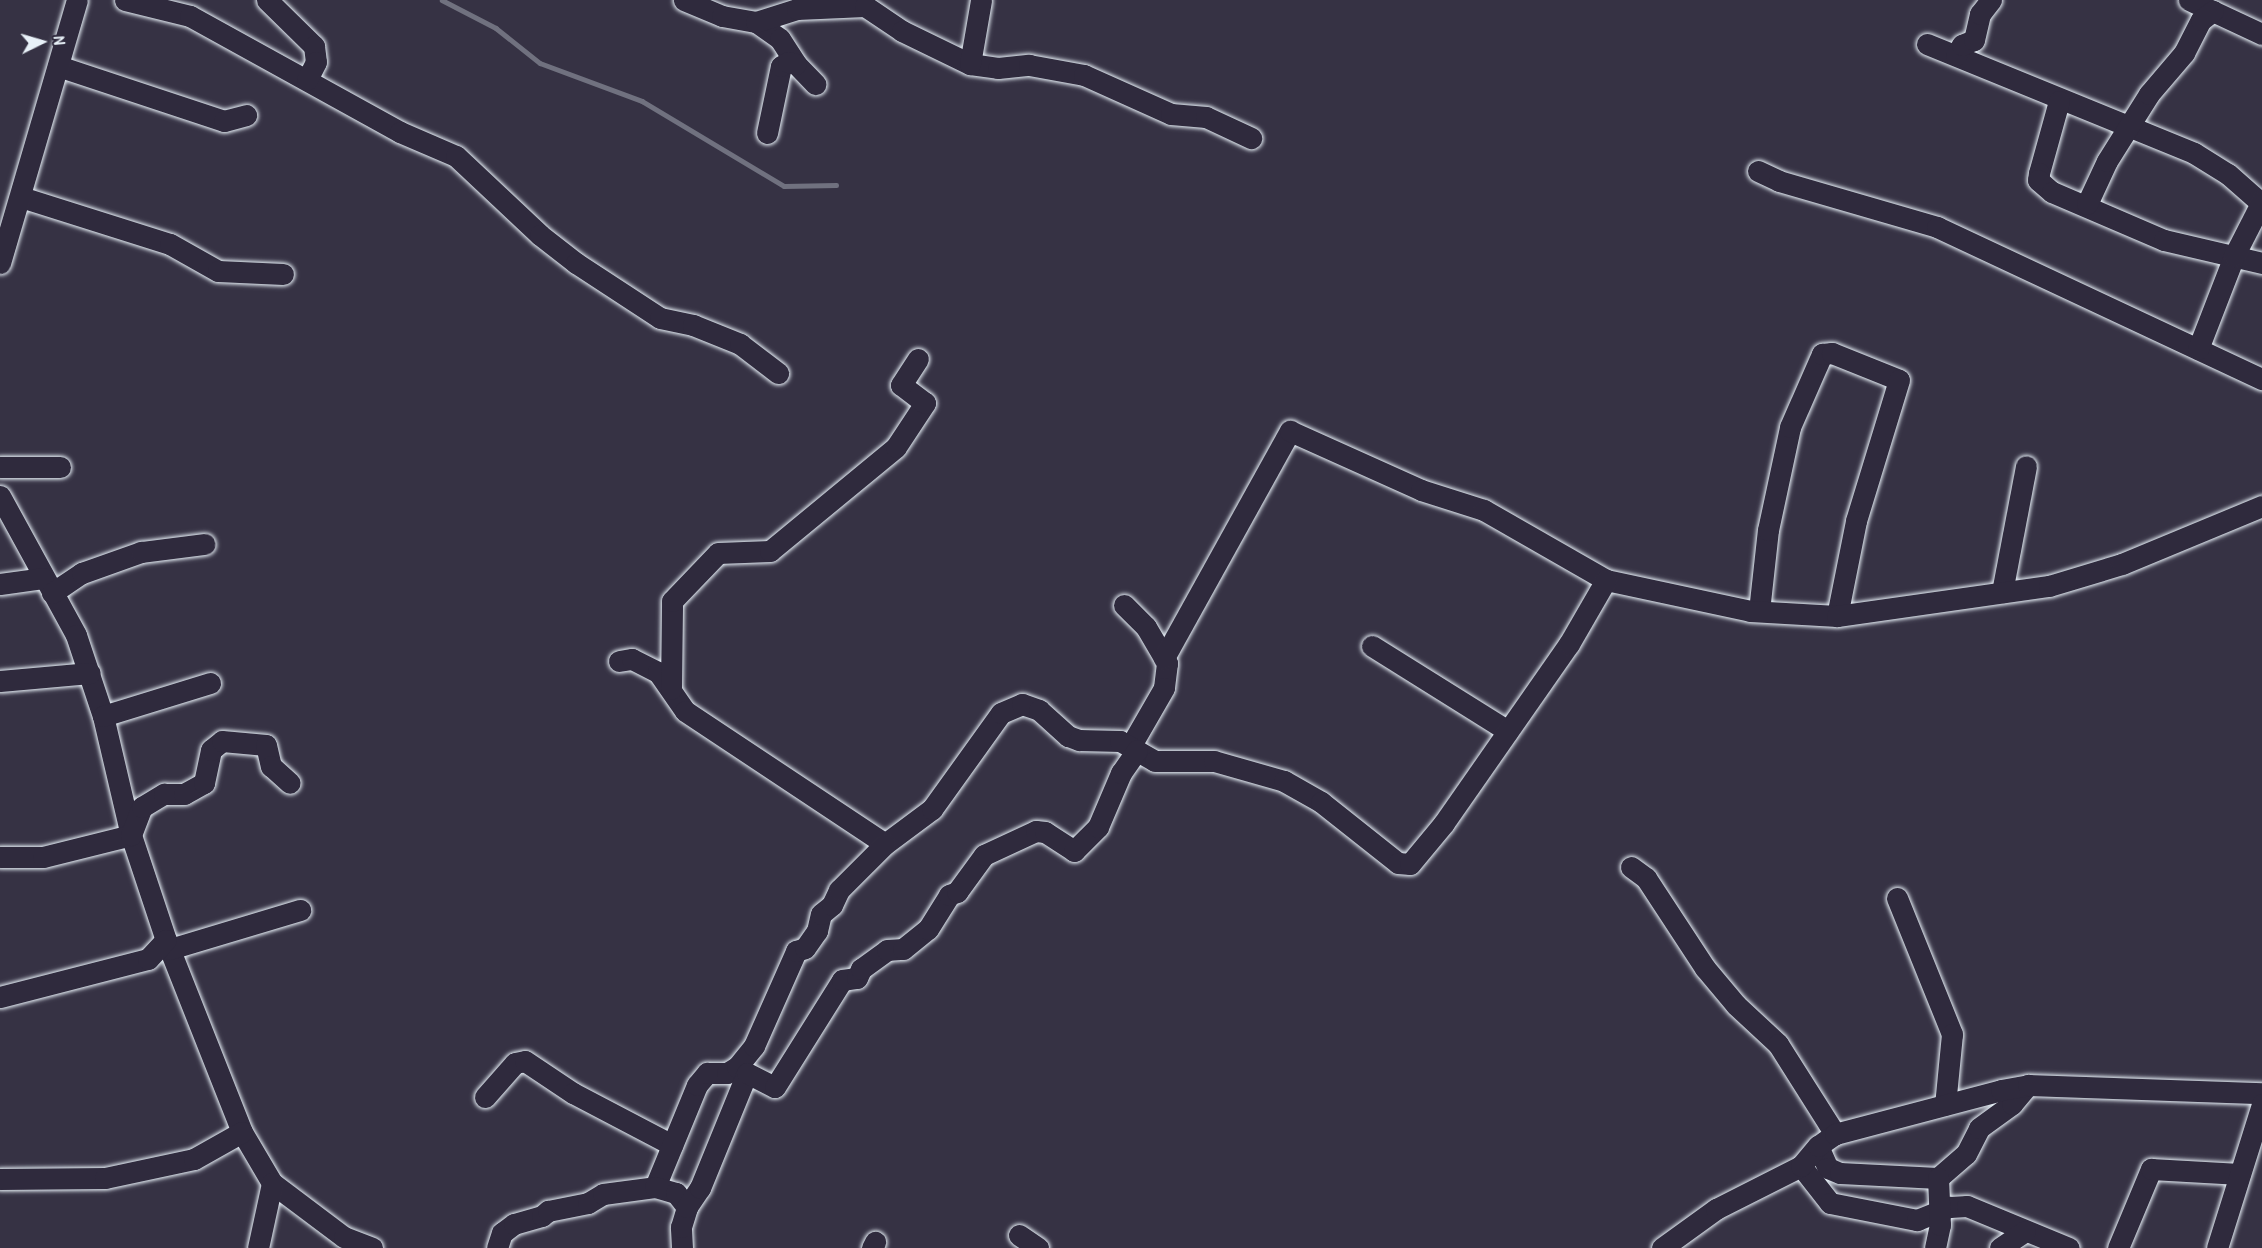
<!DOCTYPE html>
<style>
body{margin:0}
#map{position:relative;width:2262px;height:1248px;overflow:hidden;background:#363244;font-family:"Patrick Hand",sans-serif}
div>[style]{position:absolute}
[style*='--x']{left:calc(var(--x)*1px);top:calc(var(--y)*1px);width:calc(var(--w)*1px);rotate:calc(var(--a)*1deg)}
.stream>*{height:4.5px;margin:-2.25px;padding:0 2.25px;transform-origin:2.25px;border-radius:2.25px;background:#70717f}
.roads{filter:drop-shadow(0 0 2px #e8f1f8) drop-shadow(0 0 2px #e8f1f8)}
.minor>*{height:21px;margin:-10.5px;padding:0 10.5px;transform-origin:10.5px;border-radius:10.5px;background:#2f2a3d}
span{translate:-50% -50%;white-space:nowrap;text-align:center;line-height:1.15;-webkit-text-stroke:4.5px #2f2a3d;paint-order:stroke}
.north{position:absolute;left:12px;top:12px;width:60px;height:60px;-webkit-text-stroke:4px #2f2a3d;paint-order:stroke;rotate:85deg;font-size:16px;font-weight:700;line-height:24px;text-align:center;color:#e8f1f8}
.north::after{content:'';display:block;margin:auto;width:21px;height:27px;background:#e8f1f8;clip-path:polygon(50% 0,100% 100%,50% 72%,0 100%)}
</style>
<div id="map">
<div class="stream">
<div style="--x:442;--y:0;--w:61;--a:27.4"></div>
<div style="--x:496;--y:28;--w:56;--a:38.5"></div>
<div style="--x:540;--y:63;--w:109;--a:20.4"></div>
<div style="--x:642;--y:101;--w:165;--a:30.9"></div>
<div style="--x:784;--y:186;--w:52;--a:-1.1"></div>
</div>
<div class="roads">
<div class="minor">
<div style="--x:125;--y:0;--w:67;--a:13.8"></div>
<div style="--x:190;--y:16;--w:240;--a:28.9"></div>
<div style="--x:400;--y:132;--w:61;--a:23.2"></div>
<div style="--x:456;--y:156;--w:115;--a:43.2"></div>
<div style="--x:540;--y:235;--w:46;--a:37.9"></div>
<div style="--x:576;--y:263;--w:100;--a:33.2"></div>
<div style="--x:660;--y:318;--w:34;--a:12"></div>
<div style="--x:693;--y:325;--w:51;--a:22"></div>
<div style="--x:740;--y:344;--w:48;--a:37.3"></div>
<div style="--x:267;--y:0;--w:66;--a:44.4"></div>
<div style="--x:314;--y:46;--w:16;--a:83"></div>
<div style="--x:316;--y:62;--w:20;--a:117"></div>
<div style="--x:684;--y:0;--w:41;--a:22.8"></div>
<div style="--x:722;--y:16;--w:35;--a:10"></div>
<div style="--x:756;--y:22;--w:29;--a:35"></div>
<div style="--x:780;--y:39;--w:30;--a:57"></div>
<div style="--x:796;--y:64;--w:28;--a:46"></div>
<div style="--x:2189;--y:0;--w:81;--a:25"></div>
<div style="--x:756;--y:22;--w:43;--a:-17.6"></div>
<div style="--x:797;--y:9;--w:68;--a:-2.5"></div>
<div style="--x:865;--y:6;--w:45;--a:34"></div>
<div style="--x:902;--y:31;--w:76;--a:25.9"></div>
<div style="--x:970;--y:64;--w:28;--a:8"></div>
<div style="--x:998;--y:68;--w:31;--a:-6"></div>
<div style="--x:1029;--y:65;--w:56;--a:10.3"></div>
<div style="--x:1084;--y:75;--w:95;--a:24.1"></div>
<div style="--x:1171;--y:114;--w:35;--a:5"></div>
<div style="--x:1206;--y:117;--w:50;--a:25"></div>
<div style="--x:1927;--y:44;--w:288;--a:22.2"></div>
<div style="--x:2194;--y:153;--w:40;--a:32"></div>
<div style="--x:2228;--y:174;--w:44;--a:41.3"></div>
<div style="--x:1956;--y:55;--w:12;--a:-59"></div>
<div style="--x:1962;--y:45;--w:13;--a:-23"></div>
<div style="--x:1974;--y:40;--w:27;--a:-77"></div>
<div style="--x:1980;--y:14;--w:18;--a:-52"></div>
<div style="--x:970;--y:64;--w:65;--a:-80.2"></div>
<div style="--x:58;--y:66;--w:175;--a:18.3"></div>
<div style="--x:224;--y:121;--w:23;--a:-15"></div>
<div style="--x:2059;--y:101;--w:75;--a:105.5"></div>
<div style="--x:2039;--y:173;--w:7;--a:98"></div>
<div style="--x:2038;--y:180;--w:18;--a:41"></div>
<div style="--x:2052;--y:192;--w:122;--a:23.2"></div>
<div style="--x:2164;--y:240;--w:101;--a:13.2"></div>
<div style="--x:767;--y:133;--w:68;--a:-78.2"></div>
<div style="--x:781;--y:66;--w:8;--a:-30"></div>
<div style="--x:788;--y:62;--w:8;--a:14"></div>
<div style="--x:1758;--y:171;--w:23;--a:25"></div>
<div style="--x:1779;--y:181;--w:165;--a:16.2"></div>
<div style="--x:1937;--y:227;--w:359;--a:25.1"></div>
<div style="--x:21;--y:197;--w:156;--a:17.5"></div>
<div style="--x:170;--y:244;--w:55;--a:29.4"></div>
<div style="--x:218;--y:271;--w:65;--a:2.6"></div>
<div style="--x:2087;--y:204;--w:47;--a:-65.1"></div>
<div style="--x:2107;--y:161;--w:79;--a:-57.9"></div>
<div style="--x:2149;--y:94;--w:54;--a:-49.5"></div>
<div style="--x:2184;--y:53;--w:37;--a:-63"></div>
<div style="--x:2201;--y:20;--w:15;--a:-37"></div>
<div style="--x:0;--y:263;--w:274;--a:-73.7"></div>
<div style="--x:2198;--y:349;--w:100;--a:-68.8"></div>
<div style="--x:2234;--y:256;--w:62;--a:-63"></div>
<div style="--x:0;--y:467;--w:60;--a:0"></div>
<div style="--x:0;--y:496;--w:158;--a:61.3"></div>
<div style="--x:76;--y:635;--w:85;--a:71.6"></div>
<div style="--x:103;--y:716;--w:122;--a:76.8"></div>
<div style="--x:131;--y:835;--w:111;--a:71.6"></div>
<div style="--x:166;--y:940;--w:206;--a:68.4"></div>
<div style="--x:242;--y:1132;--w:59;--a:59.5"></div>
<div style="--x:272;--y:1183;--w:90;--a:36.9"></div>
<div style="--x:344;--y:1237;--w:30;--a:21"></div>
<div style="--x:0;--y:584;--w:43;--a:-7.9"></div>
<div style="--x:2002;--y:592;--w:128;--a:-79.2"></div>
<div style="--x:52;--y:593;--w:36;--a:-34"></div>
<div style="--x:82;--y:573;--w:63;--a:-19.6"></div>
<div style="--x:141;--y:552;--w:64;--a:-7.2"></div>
<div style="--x:1124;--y:605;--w:31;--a:45"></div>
<div style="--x:1146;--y:627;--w:42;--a:59.7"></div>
<div style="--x:1167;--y:663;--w:25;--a:97"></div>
<div style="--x:1164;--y:688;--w:68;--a:120"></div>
<div style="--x:1759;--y:611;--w:81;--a:-83.7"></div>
<div style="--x:1768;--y:530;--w:105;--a:-77.9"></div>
<div style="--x:1790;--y:427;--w:80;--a:-66.3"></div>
<div style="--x:1822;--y:354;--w:10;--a:-6"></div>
<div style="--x:1832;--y:353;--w:72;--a:21.9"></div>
<div style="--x:1899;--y:380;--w:147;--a:107"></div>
<div style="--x:1856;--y:521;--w:97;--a:101.3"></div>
<div style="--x:1372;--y:646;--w:160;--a:32"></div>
<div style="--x:1164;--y:658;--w:260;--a:-61"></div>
<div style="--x:1290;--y:431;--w:144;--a:24.2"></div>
<div style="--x:1421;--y:490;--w:66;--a:17.6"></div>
<div style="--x:1484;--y:510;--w:141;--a:29.8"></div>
<div style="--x:1606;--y:580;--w:147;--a:12.1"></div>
<div style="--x:1750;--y:611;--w:87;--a:3.3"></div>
<div style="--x:1837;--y:616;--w:214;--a:-8.1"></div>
<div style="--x:2049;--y:586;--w:76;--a:-16.8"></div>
<div style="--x:2122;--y:564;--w:152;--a:-22.5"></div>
<div style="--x:619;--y:661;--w:13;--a:-9"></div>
<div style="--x:632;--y:659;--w:29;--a:27"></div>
<div style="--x:658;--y:672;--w:47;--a:55.3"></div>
<div style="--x:685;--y:711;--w:240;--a:33.6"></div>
<div style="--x:885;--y:844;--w:59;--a:-36.7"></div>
<div style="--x:932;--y:809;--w:118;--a:-54.3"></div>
<div style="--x:1001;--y:713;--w:23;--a:-23"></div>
<div style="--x:1022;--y:704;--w:18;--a:19"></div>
<div style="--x:1039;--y:710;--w:39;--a:42"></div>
<div style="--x:1068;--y:736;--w:12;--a:20"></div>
<div style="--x:1079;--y:740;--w:41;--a:1.4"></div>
<div style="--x:1120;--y:741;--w:40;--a:29.7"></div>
<div style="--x:1155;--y:761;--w:59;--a:0"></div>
<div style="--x:1214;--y:761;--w:73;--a:15.9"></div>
<div style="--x:1284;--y:781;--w:43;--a:29.6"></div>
<div style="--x:1321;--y:802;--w:98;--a:38.4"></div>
<div style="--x:1398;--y:863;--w:12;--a:5"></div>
<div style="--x:1410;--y:864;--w:53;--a:-50.3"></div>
<div style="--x:1444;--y:823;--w:218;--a:-55.1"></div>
<div style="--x:1569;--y:644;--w:74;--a:-60"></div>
<div style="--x:0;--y:681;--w:90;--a:-5.1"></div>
<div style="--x:671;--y:689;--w:88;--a:-89.3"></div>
<div style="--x:672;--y:601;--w:66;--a:-46.2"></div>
<div style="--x:718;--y:553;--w:52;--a:-2.2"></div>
<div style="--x:770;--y:551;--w:163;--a:-39.5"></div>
<div style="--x:896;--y:447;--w:53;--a:-56.6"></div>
<div style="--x:925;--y:403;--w:30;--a:-143"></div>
<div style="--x:901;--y:385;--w:31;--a:-57"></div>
<div style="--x:103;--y:716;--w:112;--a:-17.1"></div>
<div style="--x:0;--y:857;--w:43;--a:0"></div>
<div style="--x:43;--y:857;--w:91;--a:-14"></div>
<div style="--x:131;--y:835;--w:30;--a:-69"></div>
<div style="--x:142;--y:807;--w:26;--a:-31"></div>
<div style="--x:164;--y:794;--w:20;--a:0"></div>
<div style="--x:184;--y:794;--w:23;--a:-29"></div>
<div style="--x:204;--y:783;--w:34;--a:-78"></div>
<div style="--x:211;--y:750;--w:14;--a:-39"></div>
<div style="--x:222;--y:741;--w:44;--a:5.2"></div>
<div style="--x:266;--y:745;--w:22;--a:77"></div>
<div style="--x:271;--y:766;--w:25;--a:42"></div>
<div style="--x:1631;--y:867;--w:19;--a:36"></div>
<div style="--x:1646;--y:878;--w:108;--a:56.8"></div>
<div style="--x:1705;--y:968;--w:48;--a:50"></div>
<div style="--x:1736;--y:1005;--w:57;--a:42.9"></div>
<div style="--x:1778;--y:1044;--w:107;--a:57.7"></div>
<div style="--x:1897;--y:898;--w:147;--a:68"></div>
<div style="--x:1952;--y:1034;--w:71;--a:95.6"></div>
<div style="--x:170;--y:949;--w:136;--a:-16.7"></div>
<div style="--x:0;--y:997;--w:153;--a:-14.4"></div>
<div style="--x:148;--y:959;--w:26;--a:-47"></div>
<div style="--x:485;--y:1097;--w:45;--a:-48.6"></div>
<div style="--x:515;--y:1063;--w:10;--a:-11"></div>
<div style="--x:525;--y:1061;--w:58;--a:33.7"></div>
<div style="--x:573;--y:1093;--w:112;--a:27.7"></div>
<div style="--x:1818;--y:1146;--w:24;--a:66"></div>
<div style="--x:1828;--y:1168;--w:13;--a:23"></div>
<div style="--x:1840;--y:1173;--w:98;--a:2.9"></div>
<div style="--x:1938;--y:1178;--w:37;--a:-41"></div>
<div style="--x:1966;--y:1154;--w:29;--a:-63"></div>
<div style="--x:1979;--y:1128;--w:41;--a:-36"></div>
<div style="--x:2012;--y:1104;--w:25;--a:-50"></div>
<div style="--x:1801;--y:1166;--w:47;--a:51.9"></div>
<div style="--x:1830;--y:1203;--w:89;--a:11.1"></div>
<div style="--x:1917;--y:1220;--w:35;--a:-22"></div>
<div style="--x:1950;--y:1207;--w:17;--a:-3"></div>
<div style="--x:1967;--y:1206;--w:110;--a:22.4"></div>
<div style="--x:0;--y:1179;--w:105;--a:-0.5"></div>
<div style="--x:105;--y:1178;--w:91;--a:-12.1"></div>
<div style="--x:194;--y:1159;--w:55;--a:-29.4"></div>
<div style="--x:655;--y:1187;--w:110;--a:-67.6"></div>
<div style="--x:697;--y:1085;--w:16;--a:-50"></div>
<div style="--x:707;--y:1073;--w:20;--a:0"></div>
<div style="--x:727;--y:1073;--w:12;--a:-31"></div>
<div style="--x:737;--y:1067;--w:27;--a:-51"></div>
<div style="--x:754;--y:1046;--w:104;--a:-66.1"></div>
<div style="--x:796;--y:951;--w:9;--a:-18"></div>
<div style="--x:805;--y:948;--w:21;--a:-55"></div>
<div style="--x:817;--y:931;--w:17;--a:-77"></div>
<div style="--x:821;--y:914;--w:14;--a:-39"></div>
<div style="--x:832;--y:905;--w:17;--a:-65"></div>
<div style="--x:839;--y:890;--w:65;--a:-45"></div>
<div style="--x:1019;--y:1235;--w:23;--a:34"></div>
<div style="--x:258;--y:1248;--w:66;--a:-77.8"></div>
<div style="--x:497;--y:1248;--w:16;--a:-72"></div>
<div style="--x:502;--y:1233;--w:15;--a:-37"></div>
<div style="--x:514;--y:1224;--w:29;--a:-16"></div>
<div style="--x:542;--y:1216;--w:8;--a:-40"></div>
<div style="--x:548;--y:1211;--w:41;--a:-11.3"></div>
<div style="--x:588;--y:1203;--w:17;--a:-31"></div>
<div style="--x:603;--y:1194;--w:52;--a:-7.7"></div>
<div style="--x:655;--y:1187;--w:22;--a:16"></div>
<div style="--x:676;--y:1193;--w:18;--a:52"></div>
<div style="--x:682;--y:1248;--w:21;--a:-93"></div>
<div style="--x:681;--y:1227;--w:21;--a:-73"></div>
<div style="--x:687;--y:1207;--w:23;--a:-56"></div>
<div style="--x:700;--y:1188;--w:124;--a:-67.8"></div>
<div style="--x:747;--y:1073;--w:31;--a:27"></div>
<div style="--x:775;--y:1087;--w:126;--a:-57.9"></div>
<div style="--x:842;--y:980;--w:15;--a:-8"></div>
<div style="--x:857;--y:978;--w:10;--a:-66"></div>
<div style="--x:861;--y:969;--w:32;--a:-36"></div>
<div style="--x:887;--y:950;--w:16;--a:-4"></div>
<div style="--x:903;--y:949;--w:32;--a:-39"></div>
<div style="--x:928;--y:929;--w:40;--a:-58"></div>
<div style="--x:949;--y:895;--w:9;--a:-21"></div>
<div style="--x:957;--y:892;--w:46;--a:-53.9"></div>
<div style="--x:984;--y:855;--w:57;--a:-24.8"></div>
<div style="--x:1036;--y:831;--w:9;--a:6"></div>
<div style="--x:1045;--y:832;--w:35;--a:33"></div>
<div style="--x:1074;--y:851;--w:34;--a:-45"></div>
<div style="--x:1098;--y:827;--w:59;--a:-66.9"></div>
<div style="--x:1121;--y:773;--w:28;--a:-55"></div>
<div style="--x:872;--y:1248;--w:7;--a:-63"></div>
<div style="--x:1662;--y:1248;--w:67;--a:-35.8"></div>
<div style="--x:1716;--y:1209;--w:95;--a:-26.8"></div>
<div style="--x:1801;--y:1166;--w:26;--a:-50"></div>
<div style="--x:1818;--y:1146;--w:21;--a:-35"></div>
<div style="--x:1835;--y:1134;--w:172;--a:-14.8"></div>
<div style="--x:2001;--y:1090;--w:27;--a:-10"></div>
<div style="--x:2028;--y:1085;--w:234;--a:2"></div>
<div style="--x:1935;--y:1248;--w:24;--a:-78"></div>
<div style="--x:1940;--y:1225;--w:47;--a:-92.4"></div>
<div style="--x:2000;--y:1248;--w:30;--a:-34"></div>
<div style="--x:2118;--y:1248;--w:86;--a:-67.3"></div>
<div style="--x:2151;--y:1169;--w:89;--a:3.2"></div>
<div style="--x:2217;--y:1248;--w:151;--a:-72.6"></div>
</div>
</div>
<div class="north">N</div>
</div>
